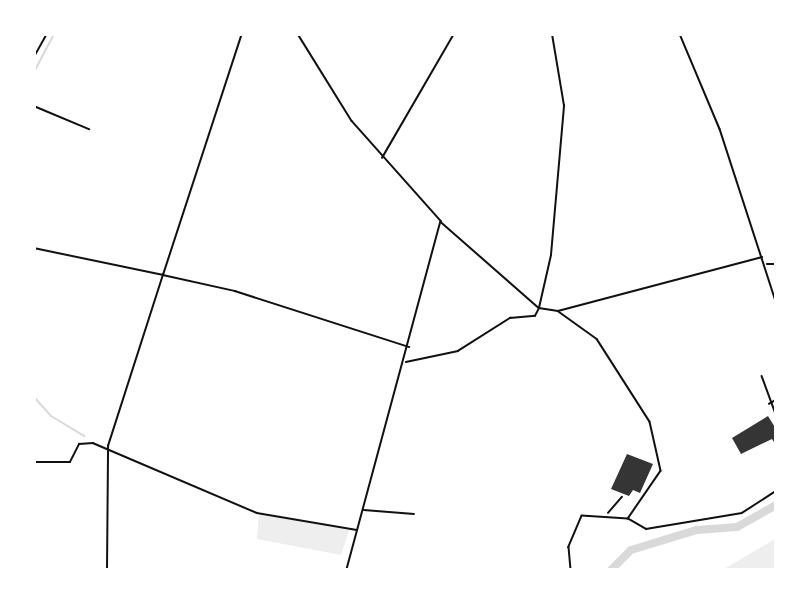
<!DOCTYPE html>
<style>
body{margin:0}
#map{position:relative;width:810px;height:604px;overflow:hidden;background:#fff;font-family:Raleway,sans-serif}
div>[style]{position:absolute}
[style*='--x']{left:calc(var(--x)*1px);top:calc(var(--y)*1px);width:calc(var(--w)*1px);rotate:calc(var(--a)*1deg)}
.green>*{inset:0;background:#eee}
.stream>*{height:2px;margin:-1px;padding:0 1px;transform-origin:1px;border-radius:1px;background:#d9d9d9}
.canal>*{height:8px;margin:-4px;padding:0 4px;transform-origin:4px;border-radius:4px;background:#d9d9d9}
.building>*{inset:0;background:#353535}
.path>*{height:1.5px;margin:-0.75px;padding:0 0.75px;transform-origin:0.75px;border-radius:0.75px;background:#111}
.service>*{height:1.5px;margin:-0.75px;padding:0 0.75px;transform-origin:0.75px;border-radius:0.75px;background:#111}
span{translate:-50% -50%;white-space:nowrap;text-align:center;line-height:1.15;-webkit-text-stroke:4.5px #fff;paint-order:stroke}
.frame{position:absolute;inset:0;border:36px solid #fff;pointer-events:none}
</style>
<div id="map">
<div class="green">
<div style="clip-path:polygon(259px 514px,349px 530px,341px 555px,257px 539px)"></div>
<div style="clip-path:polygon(775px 539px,775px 569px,724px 569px)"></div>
</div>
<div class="stream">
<div style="--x:34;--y:72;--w:43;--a:-62.2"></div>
<div style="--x:34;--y:397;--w:25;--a:48"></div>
<div style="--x:51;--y:416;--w:39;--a:31"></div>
</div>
<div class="canal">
<div style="--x:611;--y:570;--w:28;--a:-45"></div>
<div style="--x:631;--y:550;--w:69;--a:-16.9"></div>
<div style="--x:697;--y:530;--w:40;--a:-4.3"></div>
<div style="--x:737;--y:527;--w:45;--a:-29.4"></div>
</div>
<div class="building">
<div style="clip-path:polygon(768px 416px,776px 429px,776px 445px,772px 439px,741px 454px,732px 438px)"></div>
<div style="clip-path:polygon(627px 454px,653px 464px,640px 493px,633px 490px,629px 496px,611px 489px)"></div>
</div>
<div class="path">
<div style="--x:34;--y:106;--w:60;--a:22.7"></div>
<div style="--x:608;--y:513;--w:21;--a:-49"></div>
</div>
<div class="service">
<div style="--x:146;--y:34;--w:11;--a:0"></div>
<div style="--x:298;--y:34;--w:102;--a:58.2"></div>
<div style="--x:352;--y:121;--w:134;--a:48.3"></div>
<div style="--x:441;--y:221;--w:361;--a:105.1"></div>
<div style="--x:680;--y:34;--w:103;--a:67.2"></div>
<div style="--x:720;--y:129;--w:181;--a:72"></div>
<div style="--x:34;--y:57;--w:26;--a:-61"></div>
<div style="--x:382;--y:158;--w:143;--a:-59.9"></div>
<div style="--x:441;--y:222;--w:130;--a:41.3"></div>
<div style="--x:539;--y:308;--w:19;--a:9"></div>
<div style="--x:558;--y:311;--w:48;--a:35.7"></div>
<div style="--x:597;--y:339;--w:98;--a:57.4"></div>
<div style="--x:650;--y:422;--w:50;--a:77.3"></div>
<div style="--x:661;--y:471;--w:58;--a:124.5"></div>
<div style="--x:628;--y:519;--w:46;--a:-176.3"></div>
<div style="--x:582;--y:516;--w:34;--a:113"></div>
<div style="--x:569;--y:547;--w:23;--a:85"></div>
<div style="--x:34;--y:248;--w:132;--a:11.8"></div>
<div style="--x:163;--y:275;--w:254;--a:-71.9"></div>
<div style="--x:767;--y:264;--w:9;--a:0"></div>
<div style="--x:558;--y:311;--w:211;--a:-14.8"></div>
<div style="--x:406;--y:362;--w:53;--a:-11.9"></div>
<div style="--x:458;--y:351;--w:62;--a:-32.4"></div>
<div style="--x:510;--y:318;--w:25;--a:-5"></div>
<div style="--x:535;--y:316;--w:9;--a:-63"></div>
<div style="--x:539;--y:308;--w:54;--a:-77.2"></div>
<div style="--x:551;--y:255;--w:150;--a:-85"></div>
<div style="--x:564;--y:106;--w:73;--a:-99.5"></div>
<div style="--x:762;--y:376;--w:40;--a:69.8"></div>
<div style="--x:769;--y:404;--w:8;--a:-30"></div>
<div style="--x:34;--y:462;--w:36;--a:0"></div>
<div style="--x:70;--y:462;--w:20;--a:-63"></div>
<div style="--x:79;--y:444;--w:14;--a:-4"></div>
<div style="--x:93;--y:443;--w:178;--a:23.1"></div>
<div style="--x:257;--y:513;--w:101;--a:9.6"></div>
<div style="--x:364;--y:510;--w:50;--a:4.6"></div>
<div style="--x:629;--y:519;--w:20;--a:30"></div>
<div style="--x:646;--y:529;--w:97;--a:-9.5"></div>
<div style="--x:742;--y:513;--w:40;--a:-32.9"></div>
<div style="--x:107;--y:570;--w:124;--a:-89.5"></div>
<div style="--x:108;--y:446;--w:180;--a:-72.2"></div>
<div style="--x:163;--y:275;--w:74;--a:12.5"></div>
<div style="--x:235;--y:291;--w:183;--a:17.8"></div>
</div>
<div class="frame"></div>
</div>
